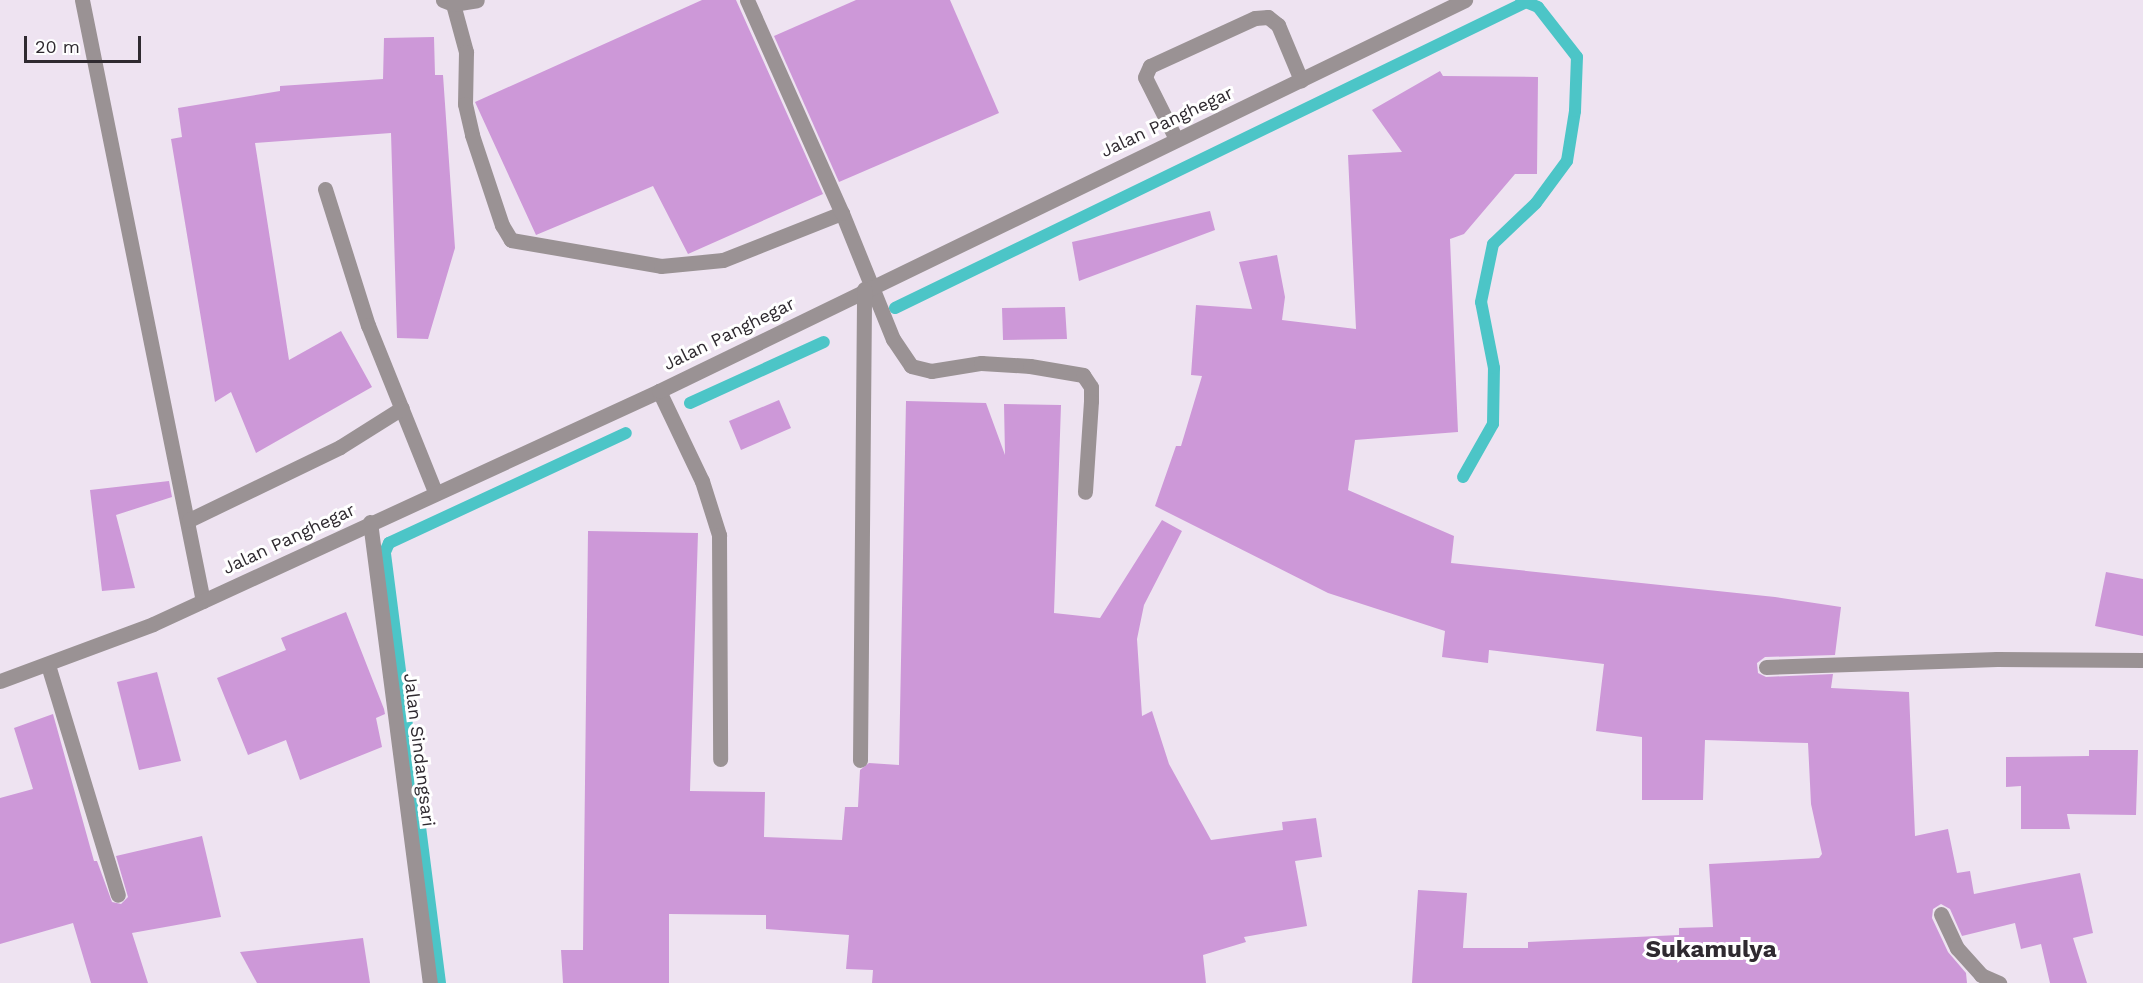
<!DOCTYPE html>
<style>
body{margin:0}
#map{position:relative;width:2143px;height:983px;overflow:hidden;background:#eee3f1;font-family:"Work Sans",sans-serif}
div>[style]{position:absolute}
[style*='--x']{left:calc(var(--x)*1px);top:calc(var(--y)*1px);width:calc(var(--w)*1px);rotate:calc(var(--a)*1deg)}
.stream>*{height:12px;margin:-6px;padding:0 6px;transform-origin:6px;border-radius:6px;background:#4cc5c7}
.building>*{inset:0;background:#cd98d8}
.minor>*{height:15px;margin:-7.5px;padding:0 7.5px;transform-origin:7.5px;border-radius:7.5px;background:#9a9294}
span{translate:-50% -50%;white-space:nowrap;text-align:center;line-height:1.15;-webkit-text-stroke:6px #fff;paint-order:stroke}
.street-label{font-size:18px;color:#2f2a30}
.district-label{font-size:24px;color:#2f2a30;font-weight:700}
.scale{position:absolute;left:24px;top:36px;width:117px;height:27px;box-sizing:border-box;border:3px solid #2f2a30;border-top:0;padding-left:8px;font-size:18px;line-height:21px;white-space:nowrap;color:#2f2a30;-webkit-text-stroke:4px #fff;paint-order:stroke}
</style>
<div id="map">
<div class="stream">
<div style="--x:895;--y:308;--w:701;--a:-25.87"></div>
<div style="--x:690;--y:403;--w:147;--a:-24.5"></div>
<div style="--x:1463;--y:477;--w:61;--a:-60.5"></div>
<div style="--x:1493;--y:424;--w:56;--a:-89"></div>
<div style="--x:1494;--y:368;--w:67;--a:-101.1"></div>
<div style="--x:1481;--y:302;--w:59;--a:-78.3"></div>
<div style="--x:1493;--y:244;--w:59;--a:-43.6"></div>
<div style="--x:1536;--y:203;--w:52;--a:-53.6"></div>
<div style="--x:1567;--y:161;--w:51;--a:-80.9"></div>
<div style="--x:1575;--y:111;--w:54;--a:-87.9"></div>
<div style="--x:1577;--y:57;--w:63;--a:-128"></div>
<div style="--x:1538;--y:7;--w:18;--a:-158"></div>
<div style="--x:440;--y:983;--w:434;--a:-97.3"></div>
<div style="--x:385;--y:552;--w:10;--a:-66"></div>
<div style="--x:389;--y:543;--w:261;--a:-24.9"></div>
</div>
<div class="building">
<div style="clip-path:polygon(702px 0,736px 0,823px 194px,688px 254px,653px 186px,536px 235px,475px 102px)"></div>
<div style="clip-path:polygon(856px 0,950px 0,999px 113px,839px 182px,774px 36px)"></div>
<div style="clip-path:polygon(434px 37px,435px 75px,443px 75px,455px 248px,428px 339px,397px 338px,391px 133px,255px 143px,289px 360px,341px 331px,372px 387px,256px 453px,231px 392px,215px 402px,171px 139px,182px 137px,178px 108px,280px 91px,280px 86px,383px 79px,384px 38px)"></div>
<div style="clip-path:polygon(1440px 71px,1443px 76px,1538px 77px,1537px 174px,1515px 174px,1464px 234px,1450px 239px,1458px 432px,1355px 440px,1348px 490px,1454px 536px,1451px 563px,1775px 597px,1841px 607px,1835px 655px,1765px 657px,1757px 663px,1758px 673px,1766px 677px,1833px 674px,1831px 688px,1909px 692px,1915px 836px,1948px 829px,1957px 873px,1970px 871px,1974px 894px,2080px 873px,2093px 933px,2073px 938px,2087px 983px,2050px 983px,2041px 944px,2021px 949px,2015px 923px,1962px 936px,1950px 909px,1941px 904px,1933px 909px,1932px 918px,1948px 952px,1966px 973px,1967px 983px,1412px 983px,1418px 890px,1467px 893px,1463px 948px,1528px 948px,1528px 942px,1679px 935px,1679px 928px,1713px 927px,1709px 864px,1819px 858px,1822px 854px,1811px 804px,1808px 743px,1705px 740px,1703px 800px,1642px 800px,1642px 737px,1596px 731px,1604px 664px,1489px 650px,1488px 663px,1442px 657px,1445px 631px,1328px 593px,1155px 506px,1176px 446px,1181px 446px,1202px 376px,1191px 375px,1196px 305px,1252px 309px,1239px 262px,1277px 255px,1285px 297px,1282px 320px,1356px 329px,1348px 155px,1402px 152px,1372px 110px)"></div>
<div style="clip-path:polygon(1210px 211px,1215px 230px,1079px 281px,1072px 242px)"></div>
<div style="clip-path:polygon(1065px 307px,1067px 339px,1003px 340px,1002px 308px)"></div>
<div style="clip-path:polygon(779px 400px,791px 428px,741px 450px,729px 421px)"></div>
<div style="clip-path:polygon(906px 401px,986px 403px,1005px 455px,1004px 404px,1061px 405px,1054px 613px,1100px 618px,1162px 520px,1182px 531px,1144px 605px,1137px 639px,1142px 716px,1152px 711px,1169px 764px,1211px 840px,1283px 830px,1282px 822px,1316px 818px,1322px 857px,1295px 861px,1307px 926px,1244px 937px,1246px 942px,1203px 955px,1206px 983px,872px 983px,873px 970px,846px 969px,849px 935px,766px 929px,766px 915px,669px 914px,669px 983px,563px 983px,561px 950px,583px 950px,588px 531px,698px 533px,690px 791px,765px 792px,764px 837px,842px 840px,845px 807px,858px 807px,860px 770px,869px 763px,899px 765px)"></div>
<div style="clip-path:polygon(169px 481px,172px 497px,116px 515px,135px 588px,102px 591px,90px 490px)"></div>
<div style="clip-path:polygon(2106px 572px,2143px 579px,2143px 636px,2095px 626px)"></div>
<div style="clip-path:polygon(346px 612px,384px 709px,385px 714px,376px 718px,382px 747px,300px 780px,286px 740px,248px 755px,217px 678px,286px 650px,281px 638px)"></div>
<div style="clip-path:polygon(157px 672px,181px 761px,139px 770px,117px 682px)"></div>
<div style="clip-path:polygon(53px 714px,94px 861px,97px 861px,112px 902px,121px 904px,128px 897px,116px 856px,202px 836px,221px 917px,132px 933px,148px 983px,91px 983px,73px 923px,0 944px,0 798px,33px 789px,14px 728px)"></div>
<div style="clip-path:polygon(2089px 750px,2138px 750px,2136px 815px,2067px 814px,2070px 829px,2021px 829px,2021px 786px,2006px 787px,2006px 757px,2089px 756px)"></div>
<div style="clip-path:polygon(363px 938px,370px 983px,257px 983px,240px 952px)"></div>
</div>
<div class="minor">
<div style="--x:82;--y:0;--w:613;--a:78.62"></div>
<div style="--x:443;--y:0;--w:11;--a:22"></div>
<div style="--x:453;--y:4;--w:50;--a:74.8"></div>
<div style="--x:466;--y:52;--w:52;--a:91.1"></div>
<div style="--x:465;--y:104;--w:32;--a:77"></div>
<div style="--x:472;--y:135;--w:95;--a:71.6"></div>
<div style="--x:502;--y:225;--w:17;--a:59"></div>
<div style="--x:511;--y:240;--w:152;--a:9.8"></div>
<div style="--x:661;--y:266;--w:62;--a:-5.5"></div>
<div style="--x:723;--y:260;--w:128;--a:-21.6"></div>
<div style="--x:842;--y:213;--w:136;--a:68"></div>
<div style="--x:893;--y:339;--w:32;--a:56"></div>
<div style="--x:911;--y:366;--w:21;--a:14"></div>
<div style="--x:931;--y:371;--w:51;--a:-9.1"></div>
<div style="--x:981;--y:363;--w:49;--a:3.5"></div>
<div style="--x:1030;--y:366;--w:54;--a:9.6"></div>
<div style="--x:1083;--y:375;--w:14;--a:56"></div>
<div style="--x:1091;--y:387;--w:14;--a:90"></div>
<div style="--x:1091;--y:401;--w:91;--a:93.8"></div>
<div style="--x:747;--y:0;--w:233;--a:66"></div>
<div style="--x:453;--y:4;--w:24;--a:-9"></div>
<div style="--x:1176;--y:139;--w:69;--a:-116.6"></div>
<div style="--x:1145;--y:77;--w:12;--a:-66"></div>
<div style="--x:1150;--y:66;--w:115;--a:-24.6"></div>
<div style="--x:1255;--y:18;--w:13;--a:-4"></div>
<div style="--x:1268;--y:17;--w:13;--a:39"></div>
<div style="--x:1278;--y:25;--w:60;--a:67.3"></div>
<div style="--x:325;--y:189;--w:143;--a:72.5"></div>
<div style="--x:368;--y:325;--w:180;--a:68.1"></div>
<div style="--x:659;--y:391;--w:100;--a:64.5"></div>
<div style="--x:702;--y:481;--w:57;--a:72.5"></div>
<div style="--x:719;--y:535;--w:224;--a:89.7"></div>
<div style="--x:189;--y:520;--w:168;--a:-25.8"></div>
<div style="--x:340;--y:447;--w:73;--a:-32.2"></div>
<div style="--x:370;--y:522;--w:465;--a:82.6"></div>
<div style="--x:48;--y:665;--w:240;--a:73.1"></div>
<div style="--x:1766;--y:667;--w:231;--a:-2"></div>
<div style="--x:1997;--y:659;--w:146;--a:0.4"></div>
<div style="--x:0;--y:681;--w:163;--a:-20.4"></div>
<div style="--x:153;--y:624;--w:557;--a:-24.72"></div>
<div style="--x:659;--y:391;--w:896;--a:-25.88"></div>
<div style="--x:860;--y:760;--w:471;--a:-89.5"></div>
<div style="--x:1941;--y:914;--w:38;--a:65"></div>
<div style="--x:1957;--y:948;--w:36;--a:48"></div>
<div style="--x:1981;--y:975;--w:20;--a:24"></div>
</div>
<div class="street-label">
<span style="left:1167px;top:122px;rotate:-25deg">Jalan Panghegar</span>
<span style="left:729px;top:334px;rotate:-26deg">Jalan Panghegar</span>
<span style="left:289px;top:539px;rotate:-25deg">Jalan Panghegar</span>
<span style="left:419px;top:750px;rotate:83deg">Jalan Sindangsari</span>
</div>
<div class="district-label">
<span style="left:1711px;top:950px">Sukamulya</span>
</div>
<div class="scale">20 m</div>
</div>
